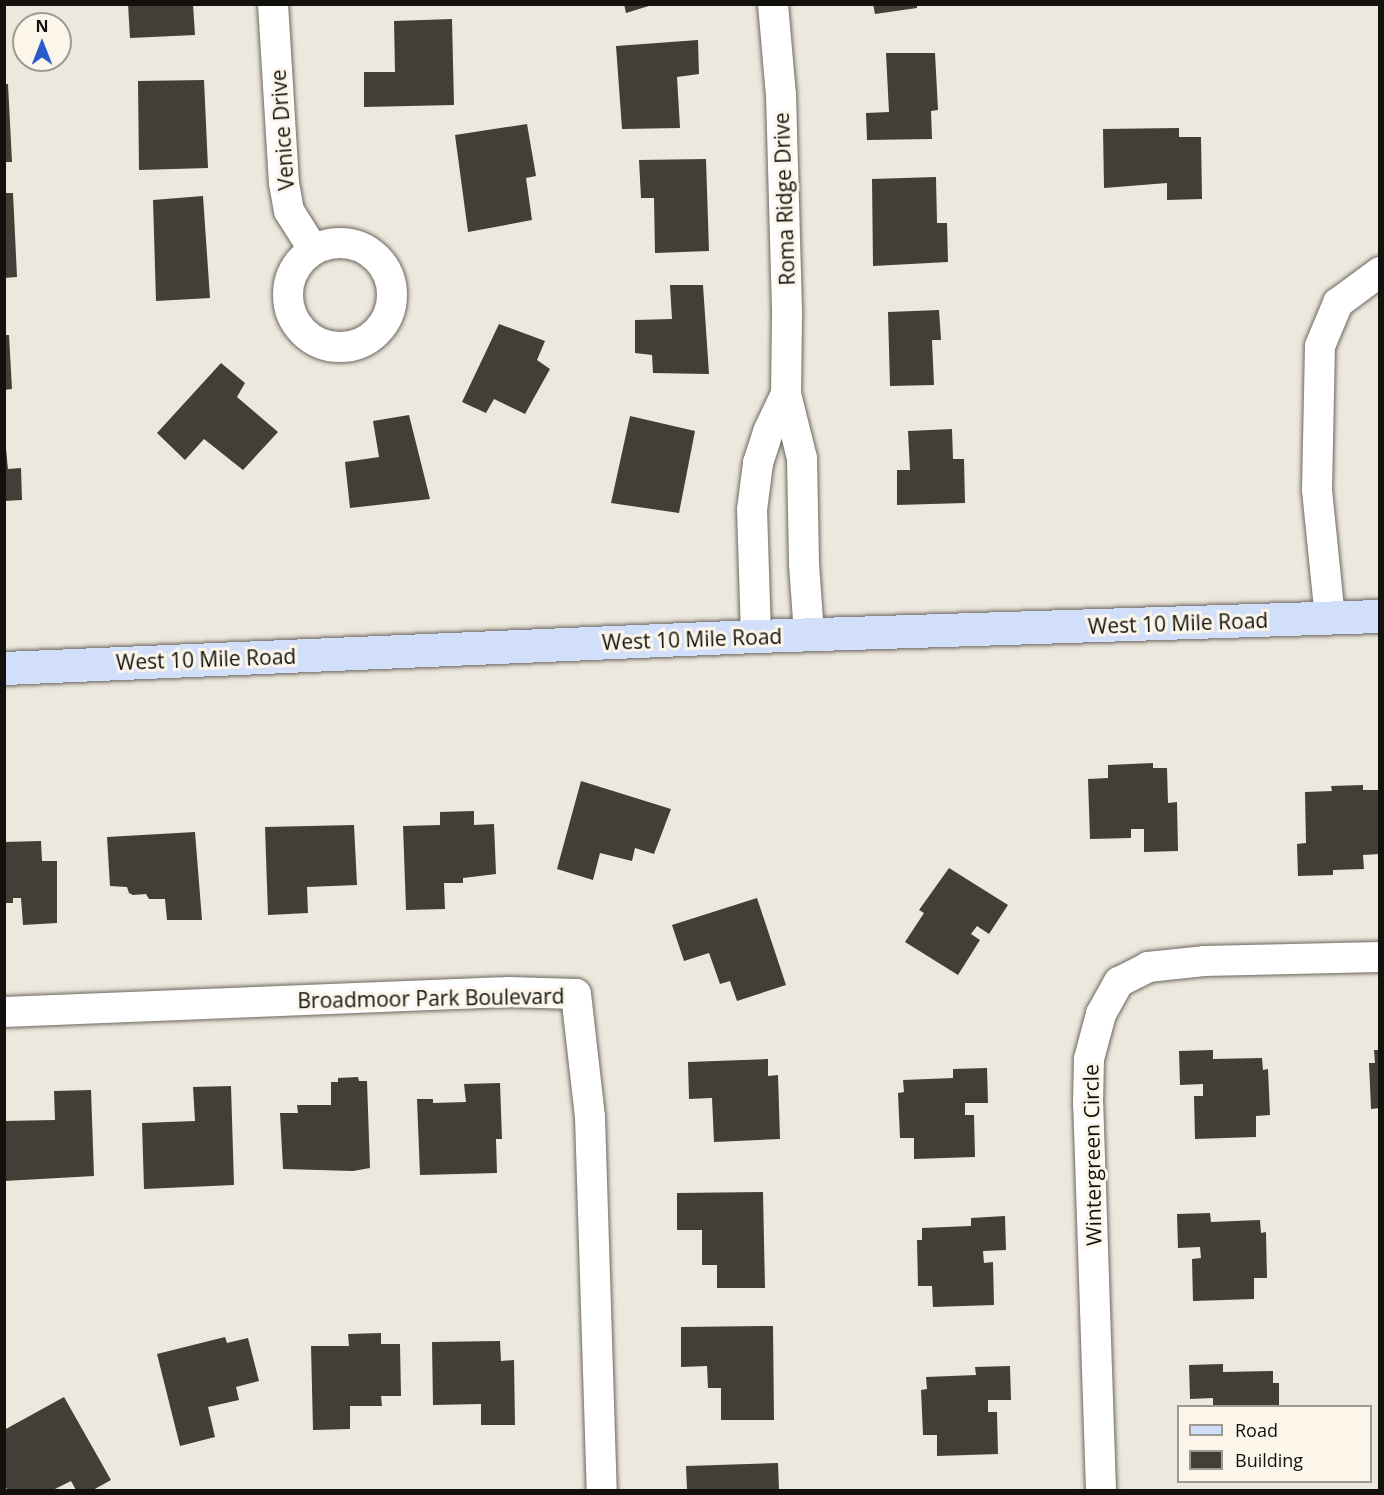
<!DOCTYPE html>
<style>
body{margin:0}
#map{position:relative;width:1384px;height:1495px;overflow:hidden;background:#ede8dd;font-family:"Open Sans",sans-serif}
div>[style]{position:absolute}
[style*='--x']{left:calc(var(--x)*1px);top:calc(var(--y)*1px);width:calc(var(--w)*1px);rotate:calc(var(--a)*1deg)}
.building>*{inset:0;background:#433f36}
.roads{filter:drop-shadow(0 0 2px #6c675e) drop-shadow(0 0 2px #6c675e)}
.street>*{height:30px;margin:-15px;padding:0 15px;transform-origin:15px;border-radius:15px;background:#fff}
.street>.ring{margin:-15px;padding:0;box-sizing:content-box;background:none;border:30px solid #fff;border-radius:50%}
.secondary>*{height:33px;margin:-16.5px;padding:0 16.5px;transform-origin:16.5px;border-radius:16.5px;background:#d2dffa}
span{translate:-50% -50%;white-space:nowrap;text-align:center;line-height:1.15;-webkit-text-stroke:6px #fbf5ea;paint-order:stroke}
.street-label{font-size:21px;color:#13110e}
.frame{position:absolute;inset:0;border:6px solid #13110e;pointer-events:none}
.legend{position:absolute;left:1177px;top:1405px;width:195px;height:78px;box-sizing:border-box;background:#fbf5ea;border:2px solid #9e9a92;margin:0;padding:8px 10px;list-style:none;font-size:18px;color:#13110e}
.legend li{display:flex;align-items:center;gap:12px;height:30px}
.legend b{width:30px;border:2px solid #9e9a92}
.north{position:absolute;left:12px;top:12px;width:60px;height:60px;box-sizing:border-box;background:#fbf5ea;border:2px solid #9e9a92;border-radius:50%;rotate:0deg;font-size:16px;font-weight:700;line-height:24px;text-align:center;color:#13110e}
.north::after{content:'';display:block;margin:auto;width:21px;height:27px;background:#2b5bca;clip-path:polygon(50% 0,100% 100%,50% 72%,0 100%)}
</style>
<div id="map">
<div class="building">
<div style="clip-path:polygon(128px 4px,193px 4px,195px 35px,130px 38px)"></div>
<div style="clip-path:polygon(624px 4px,652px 4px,652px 5px,626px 13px)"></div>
<div style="clip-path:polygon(873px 4px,917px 4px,917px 8px,875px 14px)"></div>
<div style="clip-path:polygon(452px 19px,454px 105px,364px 107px,364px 72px,395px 72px,394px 21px)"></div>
<div style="clip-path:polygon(698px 40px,699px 74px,677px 77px,680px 128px,622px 129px,616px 46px)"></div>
<div style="clip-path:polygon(886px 53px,935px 53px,938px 110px,931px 111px,932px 139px,867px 140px,866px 113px,889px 112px)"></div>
<div style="clip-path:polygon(204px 80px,208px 168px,139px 170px,138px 81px)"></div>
<div style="clip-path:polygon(4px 84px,8px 84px,12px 162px,4px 162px)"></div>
<div style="clip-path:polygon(527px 124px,536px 176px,526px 178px,532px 220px,468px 232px,455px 135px)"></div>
<div style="clip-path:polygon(1179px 128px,1179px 137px,1201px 137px,1202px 199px,1167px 200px,1167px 183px,1104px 188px,1103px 129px)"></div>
<div style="clip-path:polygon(706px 159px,709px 251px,655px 253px,654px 198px,641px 198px,639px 160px)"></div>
<div style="clip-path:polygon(936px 177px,937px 223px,947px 223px,948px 262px,873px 266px,872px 179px)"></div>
<div style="clip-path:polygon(4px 193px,13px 193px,17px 277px,4px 278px)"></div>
<div style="clip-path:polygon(203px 196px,210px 298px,156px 301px,153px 200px)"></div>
<div style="clip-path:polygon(670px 285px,703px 285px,709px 374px,653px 373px,652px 355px,635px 353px,635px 320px,672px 319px)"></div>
<div style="clip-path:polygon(939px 310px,941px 340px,932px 340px,934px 385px,890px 386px,888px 312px)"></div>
<div style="clip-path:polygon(499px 324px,545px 341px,537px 360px,550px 369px,525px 414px,494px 399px,486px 413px,462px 402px)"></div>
<div style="clip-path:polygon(4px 335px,9px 335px,12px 389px,4px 390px)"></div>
<div style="clip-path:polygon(221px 363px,245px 383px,237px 397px,278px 432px,243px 470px,204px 439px,185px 460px,157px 433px)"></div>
<div style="clip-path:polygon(409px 415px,430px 499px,350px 508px,345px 462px,379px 457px,373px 421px)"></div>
<div style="clip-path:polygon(630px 416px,695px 431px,679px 513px,611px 503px)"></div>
<div style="clip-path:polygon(4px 428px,8px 469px,21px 468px,22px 500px,4px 501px)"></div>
<div style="clip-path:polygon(952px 429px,953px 459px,964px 459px,965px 503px,897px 505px,897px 470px,910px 470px,908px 431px)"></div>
<div style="clip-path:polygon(1153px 763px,1153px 768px,1167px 768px,1168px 803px,1177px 802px,1178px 851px,1144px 852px,1144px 829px,1131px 829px,1131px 838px,1090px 839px,1088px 779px,1108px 778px,1108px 765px)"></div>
<div style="clip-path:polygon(581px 781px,671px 809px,654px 854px,635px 848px,632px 861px,600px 853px,593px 880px,557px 869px)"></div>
<div style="clip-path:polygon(1363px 785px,1363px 790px,1378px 790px,1380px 854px,1363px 855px,1364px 869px,1333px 870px,1333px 875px,1298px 876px,1297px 844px,1306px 843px,1305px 792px,1332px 791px,1331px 786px)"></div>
<div style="clip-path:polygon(474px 811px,474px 825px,494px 824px,496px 874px,463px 878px,463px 883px,444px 883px,445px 909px,406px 910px,403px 826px,440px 825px,440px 812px)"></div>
<div style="clip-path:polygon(354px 825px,357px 885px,307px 887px,308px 913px,268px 915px,265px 827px)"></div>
<div style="clip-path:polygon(195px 832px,202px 920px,167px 920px,165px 899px,149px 899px,146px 894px,133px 895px,129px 893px,127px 887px,110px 886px,107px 837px)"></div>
<div style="clip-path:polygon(41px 841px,42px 861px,57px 861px,57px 923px,23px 925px,21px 898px,13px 898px,13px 903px,4px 903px,4px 842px)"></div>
<div style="clip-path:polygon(949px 868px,1008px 905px,989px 934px,977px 926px,971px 934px,980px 940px,958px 975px,905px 942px,924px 913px,919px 910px)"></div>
<div style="clip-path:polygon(757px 898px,786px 985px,737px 1001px,730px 981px,720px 984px,709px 953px,684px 961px,672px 925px)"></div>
<div style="clip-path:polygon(1213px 1050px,1213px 1059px,1262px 1058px,1263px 1070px,1268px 1069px,1270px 1115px,1256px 1116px,1256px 1137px,1195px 1139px,1194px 1096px,1203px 1096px,1203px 1084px,1180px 1085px,1179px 1051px)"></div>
<div style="clip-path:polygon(1374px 1050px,1380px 1050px,1380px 1108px,1371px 1109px,1369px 1063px,1375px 1063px)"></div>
<div style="clip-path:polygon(768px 1059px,768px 1076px,778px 1075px,780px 1139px,714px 1142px,712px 1098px,689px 1099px,688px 1062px)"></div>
<div style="clip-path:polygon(987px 1068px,988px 1103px,965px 1103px,965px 1115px,974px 1115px,975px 1157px,914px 1159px,914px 1138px,900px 1138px,898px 1093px,904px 1092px,903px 1080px,953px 1078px,953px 1069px)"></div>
<div style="clip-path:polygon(358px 1077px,359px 1081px,367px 1081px,370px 1168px,353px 1171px,283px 1169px,280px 1113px,298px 1113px,297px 1105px,331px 1105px,331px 1082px,338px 1082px,338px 1078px)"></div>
<div style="clip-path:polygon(500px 1083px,502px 1139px,496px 1139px,497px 1173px,420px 1175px,417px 1099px,433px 1099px,433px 1103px,466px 1102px,464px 1084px)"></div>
<div style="clip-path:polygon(231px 1086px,234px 1185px,144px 1189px,142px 1123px,195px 1121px,193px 1087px)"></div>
<div style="clip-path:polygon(91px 1090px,94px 1176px,4px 1181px,4px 1121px,55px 1120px,54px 1091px)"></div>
<div style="clip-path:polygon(763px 1192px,765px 1288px,717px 1288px,717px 1265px,702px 1265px,702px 1230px,677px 1230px,677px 1193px)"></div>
<div style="clip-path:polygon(1210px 1213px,1211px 1222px,1260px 1220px,1261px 1233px,1266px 1232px,1267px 1278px,1254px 1278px,1254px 1299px,1193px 1301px,1192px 1259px,1201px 1258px,1200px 1247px,1178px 1248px,1177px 1214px)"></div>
<div style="clip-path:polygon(1005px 1216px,1006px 1250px,983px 1251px,984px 1263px,993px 1262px,994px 1305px,933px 1307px,932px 1286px,918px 1286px,917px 1240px,922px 1240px,922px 1228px,971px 1226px,971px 1218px)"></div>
<div style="clip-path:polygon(773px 1326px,774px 1420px,721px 1420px,721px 1388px,708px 1388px,707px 1366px,681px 1367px,681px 1327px)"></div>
<div style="clip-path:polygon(381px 1333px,381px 1344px,400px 1344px,401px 1396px,381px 1396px,382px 1406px,350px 1406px,350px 1429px,313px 1430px,311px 1346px,349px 1346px,348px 1334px)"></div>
<div style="clip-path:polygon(225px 1337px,227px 1343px,248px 1338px,259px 1381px,236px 1387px,239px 1400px,208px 1407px,215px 1437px,180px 1446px,157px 1354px)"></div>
<div style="clip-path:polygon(500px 1341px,501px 1361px,514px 1360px,515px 1425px,481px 1425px,481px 1404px,433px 1405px,432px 1342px)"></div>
<div style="clip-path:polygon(1223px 1364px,1223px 1372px,1273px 1371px,1273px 1383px,1279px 1383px,1279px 1406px,1213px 1406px,1213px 1398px,1190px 1399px,1189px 1365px)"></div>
<div style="clip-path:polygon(1010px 1366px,1011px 1400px,988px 1400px,988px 1412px,997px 1412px,998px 1454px,937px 1456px,937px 1435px,923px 1435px,921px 1390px,927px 1389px,926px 1377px,976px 1375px,975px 1367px)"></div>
<div style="clip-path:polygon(64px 1397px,111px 1480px,93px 1490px,76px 1490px,71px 1481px,53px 1490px,8px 1490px,4px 1485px,4px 1430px)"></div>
<div style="clip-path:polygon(778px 1463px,779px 1490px,687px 1490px,686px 1466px)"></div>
</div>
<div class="roads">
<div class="street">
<div style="--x:273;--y:4;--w:179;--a:86.5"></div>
<div style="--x:284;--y:183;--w:28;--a:80"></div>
<div style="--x:289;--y:211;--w:45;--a:57.7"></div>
<div style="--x:773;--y:4;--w:91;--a:85"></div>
<div style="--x:781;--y:95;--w:220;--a:88.4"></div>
<div style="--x:787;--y:315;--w:79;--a:90.7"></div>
<div style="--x:786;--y:394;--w:66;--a:76"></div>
<div style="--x:802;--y:458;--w:106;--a:88.9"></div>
<div style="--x:804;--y:564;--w:70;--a:85.9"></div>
<div class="ring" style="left:288px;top:243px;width:74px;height:74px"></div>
<div style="--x:1330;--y:618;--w:130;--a:-95.8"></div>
<div style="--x:1317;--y:489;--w:143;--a:-88.8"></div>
<div style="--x:1320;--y:346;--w:47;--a:-67.3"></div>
<div style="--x:1338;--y:303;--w:52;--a:-36.4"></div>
<div style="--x:756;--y:636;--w:126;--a:-91.8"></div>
<div style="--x:752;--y:510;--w:47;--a:-82.7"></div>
<div style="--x:758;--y:463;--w:33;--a:-72"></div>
<div style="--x:768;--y:432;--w:42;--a:-64.7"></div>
<div style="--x:4;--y:1012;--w:505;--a:-2.27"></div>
<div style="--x:509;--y:992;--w:67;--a:1.7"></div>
<div style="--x:576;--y:994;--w:124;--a:83.5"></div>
<div style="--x:590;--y:1117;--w:373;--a:88.2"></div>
<div style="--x:1101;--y:1490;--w:385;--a:-91.9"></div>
<div style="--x:1088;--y:1105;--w:46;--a:-88.8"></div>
<div style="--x:1089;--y:1059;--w:47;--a:-75.1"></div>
<div style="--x:1101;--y:1014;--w:37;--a:-61"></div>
<div style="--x:1119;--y:982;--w:33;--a:-27"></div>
<div style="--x:1148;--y:967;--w:56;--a:-6.1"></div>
<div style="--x:1204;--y:961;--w:176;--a:-1.3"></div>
</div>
<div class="secondary">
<div style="--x:4;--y:668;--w:753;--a:-2.44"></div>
<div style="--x:756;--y:636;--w:624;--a:-1.84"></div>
</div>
</div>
<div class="street-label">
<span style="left:282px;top:130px;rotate:-94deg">Venice Drive</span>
<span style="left:784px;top:199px;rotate:-92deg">Roma Ridge Drive</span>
<span style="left:1178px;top:623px;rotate:-2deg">West 10 Mile Road</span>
<span style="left:692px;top:639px;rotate:-2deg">West 10 Mile Road</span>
<span style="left:206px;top:659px;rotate:-2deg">West 10 Mile Road</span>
<span style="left:431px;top:998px;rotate:-1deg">Broadmoor Park Boulevard</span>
<span style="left:1092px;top:1155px;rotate:-91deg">Wintergreen Circle</span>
</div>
<div class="frame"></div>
<ul class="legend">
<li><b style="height:8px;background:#d2dffa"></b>Road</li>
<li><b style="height:16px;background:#433f36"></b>Building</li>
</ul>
<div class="north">N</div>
</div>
